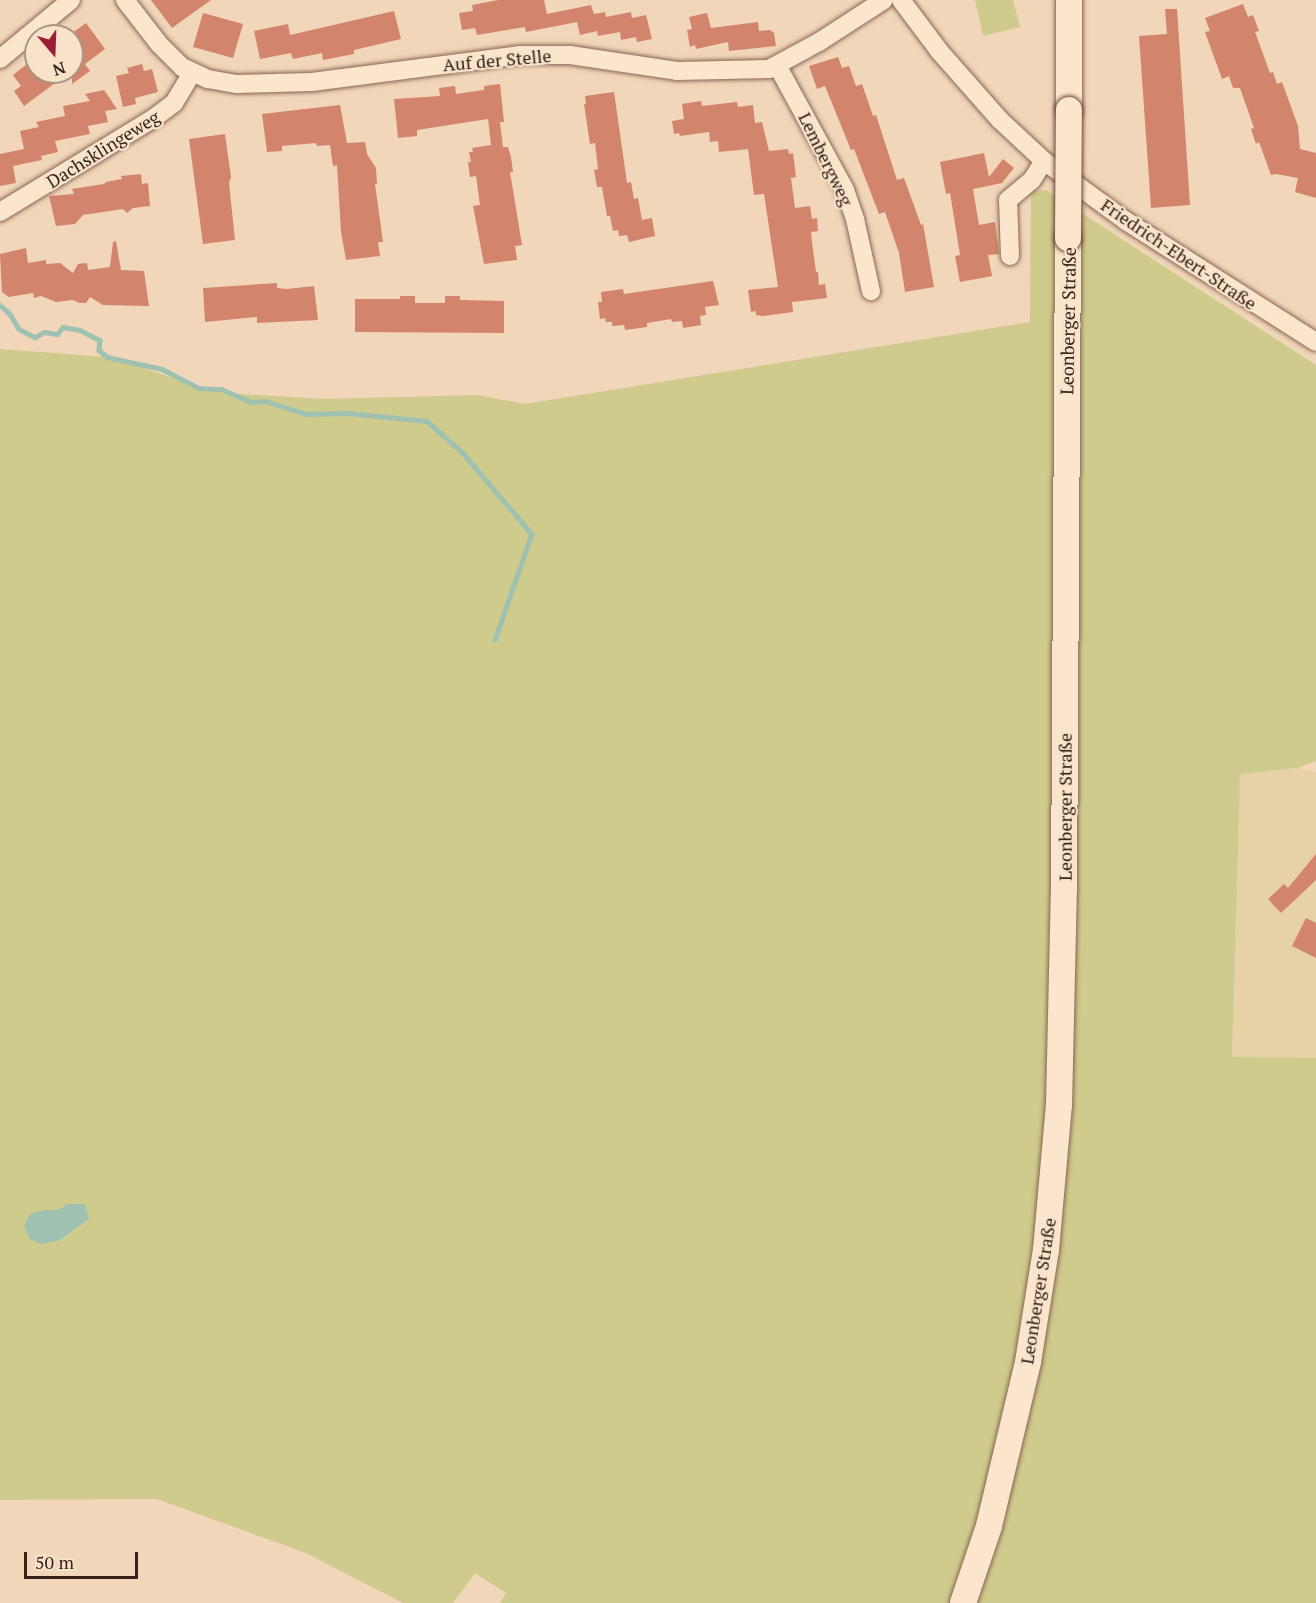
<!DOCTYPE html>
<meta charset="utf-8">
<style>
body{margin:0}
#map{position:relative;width:1316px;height:1603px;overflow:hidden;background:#f1d6b9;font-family:"PT Serif",serif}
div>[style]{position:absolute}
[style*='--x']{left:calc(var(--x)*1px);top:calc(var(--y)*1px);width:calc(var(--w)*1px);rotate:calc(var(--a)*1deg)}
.farmland>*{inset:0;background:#e7d1a6}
.green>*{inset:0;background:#cfcb8d}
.water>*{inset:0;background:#9fc1b1}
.stream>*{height:4.5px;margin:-2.25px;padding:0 2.25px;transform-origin:2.25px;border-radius:2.25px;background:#9fc1b1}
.building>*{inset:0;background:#d2846c}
.roads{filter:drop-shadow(0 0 2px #886653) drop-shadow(0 0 2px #886653)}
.street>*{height:18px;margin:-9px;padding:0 9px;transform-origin:9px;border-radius:9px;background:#fce5cd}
.secondary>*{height:26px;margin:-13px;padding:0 13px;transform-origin:13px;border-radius:13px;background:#fce5cd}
.bridges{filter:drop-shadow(0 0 2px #6a4737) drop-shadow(0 0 2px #6a4737)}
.secondary-bridge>*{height:26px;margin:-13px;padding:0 13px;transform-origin:13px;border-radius:13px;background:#fce5cd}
span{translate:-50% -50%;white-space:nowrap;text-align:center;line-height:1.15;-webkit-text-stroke:4.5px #f8e2c9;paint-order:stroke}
.street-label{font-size:18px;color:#362219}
.north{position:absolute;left:24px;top:24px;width:60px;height:60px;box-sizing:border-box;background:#f8e2c9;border:2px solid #aa9583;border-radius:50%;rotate:161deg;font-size:16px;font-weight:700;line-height:24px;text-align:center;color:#362219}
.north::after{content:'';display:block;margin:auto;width:21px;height:27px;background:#9c1e36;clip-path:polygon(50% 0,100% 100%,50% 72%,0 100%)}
.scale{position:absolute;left:24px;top:1552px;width:114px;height:27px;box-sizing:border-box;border:3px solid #362219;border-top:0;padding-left:8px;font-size:18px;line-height:21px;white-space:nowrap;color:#362219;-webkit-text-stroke:4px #f8e2c9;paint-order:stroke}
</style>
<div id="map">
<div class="farmland">
<div style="clip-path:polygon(1297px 768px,1316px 772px,1316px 1058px,1232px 1057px,1240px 774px)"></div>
</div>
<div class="green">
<div style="clip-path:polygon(975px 0,1013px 0,1020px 27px,983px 36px)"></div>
<div style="clip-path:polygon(evenodd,1046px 190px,1316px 365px,1316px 761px,1297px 768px,1240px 774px,1232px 1057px,1316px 1058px,1316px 1603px,500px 1603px,506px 1593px,475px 1573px,453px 1603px,403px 1603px,306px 1553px,157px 1499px,0 1500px,0 349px,107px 357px,222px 393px,325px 399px,477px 395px,525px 404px,1030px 322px,1031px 191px,1046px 190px,67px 1204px,89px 1219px,60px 1240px,44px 1210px,58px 1210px,67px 1204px)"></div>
</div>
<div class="water">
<div style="clip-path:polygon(67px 1204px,85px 1204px,89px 1219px,60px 1240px,41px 1244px,30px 1239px,24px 1226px,30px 1214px,44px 1210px,58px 1210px)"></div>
</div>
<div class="stream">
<div style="--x:0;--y:305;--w:13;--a:42"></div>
<div style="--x:10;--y:314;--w:17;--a:59"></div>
<div style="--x:19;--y:329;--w:18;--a:27"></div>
<div style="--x:35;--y:337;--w:10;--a:-29"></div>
<div style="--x:44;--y:332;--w:13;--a:9"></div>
<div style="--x:57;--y:334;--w:9;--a:-49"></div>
<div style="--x:63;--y:327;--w:17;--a:10"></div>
<div style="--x:80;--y:330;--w:22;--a:27"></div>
<div style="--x:100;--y:340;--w:10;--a:96"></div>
<div style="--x:99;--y:350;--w:11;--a:41"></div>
<div style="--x:107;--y:357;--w:56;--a:12.3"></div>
<div style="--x:162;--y:369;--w:42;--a:27.2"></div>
<div style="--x:199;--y:388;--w:22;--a:3"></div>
<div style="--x:221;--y:389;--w:33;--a:23"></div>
<div style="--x:251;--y:402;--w:14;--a:-4"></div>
<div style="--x:265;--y:401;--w:43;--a:17.6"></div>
<div style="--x:306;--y:414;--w:41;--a:-1.4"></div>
<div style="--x:347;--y:413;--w:80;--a:5.7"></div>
<div style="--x:427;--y:421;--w:48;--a:41.6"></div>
<div style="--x:463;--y:453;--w:106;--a:49.6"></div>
<div style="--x:532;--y:534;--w:112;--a:109.2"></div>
</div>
<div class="building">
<div style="clip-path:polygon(151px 0,211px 0,172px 28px)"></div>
<div style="clip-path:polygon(498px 0,544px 0,547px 14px,591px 5px,594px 14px,605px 12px,606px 17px,631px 12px,632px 18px,646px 15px,652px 39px,637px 42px,636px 37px,621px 40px,620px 32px,598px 36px,597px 31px,580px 35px,577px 22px,526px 32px,525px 27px,477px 35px,475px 28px,462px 30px,459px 13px,473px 11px,472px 5px)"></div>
<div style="clip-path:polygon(1243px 4px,1248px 17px,1253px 15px,1259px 31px,1255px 32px,1270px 73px,1273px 72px,1277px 84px,1282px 82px,1298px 126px,1300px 149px,1316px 153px,1316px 198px,1295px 192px,1298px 178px,1276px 174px,1271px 175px,1259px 142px,1256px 144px,1251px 129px,1254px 128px,1240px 88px,1233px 88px,1229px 76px,1222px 79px,1205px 32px,1210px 31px,1205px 18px)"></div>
<div style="clip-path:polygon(1165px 9px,1177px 9px,1190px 205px,1151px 208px,1139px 36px,1167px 34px)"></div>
<div style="clip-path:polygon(394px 11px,401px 39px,354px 50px,354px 54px,323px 60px,322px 53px,293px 59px,291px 53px,260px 59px,254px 31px,288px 24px,290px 35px)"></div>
<div style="clip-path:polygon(203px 13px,243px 24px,233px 58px,193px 47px)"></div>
<div style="clip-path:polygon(707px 13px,711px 28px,758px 22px,759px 31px,770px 30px,774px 33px,776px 46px,729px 51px,728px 42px,696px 49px,695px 45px,690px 47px,687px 30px,692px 29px,689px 17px)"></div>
<div style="clip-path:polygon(86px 23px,105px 49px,85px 64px,90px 71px,72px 84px,72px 33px)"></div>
<div style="clip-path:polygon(36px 57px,36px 72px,70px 72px,24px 106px,14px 91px,21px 86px,13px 75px)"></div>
<div style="clip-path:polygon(838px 57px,842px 68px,849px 66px,856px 86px,862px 84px,873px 116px,876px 115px,897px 180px,904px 178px,921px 225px,923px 224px,934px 287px,905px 292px,899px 253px,885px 212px,879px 214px,854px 149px,851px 150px,825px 86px,817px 89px,809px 66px)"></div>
<div style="clip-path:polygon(142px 64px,144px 71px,152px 69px,158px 92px,135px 98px,136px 104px,123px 107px,116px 76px,129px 73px,127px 68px)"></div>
<div style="clip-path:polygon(500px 84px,504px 122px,500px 122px,503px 147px,508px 147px,511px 157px,513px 172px,510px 172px,522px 245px,515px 246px,517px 260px,484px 264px,473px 206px,480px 205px,476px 176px,470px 177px,468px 162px,471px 162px,469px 152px,473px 152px,472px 148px,491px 145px,488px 119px,417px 130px,417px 136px,398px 138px,394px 99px,440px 96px,439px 88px,455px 86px,456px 94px,484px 90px,484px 86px)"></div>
<div style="clip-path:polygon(104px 90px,117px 109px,105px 111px,108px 122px,88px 126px,90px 134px,55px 141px,58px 152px,41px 156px,42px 160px,13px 166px,16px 183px,0 186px,0 154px,24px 149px,20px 131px,39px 127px,36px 122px,65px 116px,63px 106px,90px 101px,85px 94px)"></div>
<div style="clip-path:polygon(614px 92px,627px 183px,631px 182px,634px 199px,638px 198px,642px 220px,652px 218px,655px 236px,629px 242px,627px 235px,619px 236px,618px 230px,613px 231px,610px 216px,607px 216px,602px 187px,597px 187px,594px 170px,598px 169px,595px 143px,590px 144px,584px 104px,586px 104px,585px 96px)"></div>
<div style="clip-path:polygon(701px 101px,702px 106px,737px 102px,738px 107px,753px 105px,755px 123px,762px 122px,769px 151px,788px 149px,789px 154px,793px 153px,796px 177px,791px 178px,795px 208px,810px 206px,812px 219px,817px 218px,818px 231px,811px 232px,812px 242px,816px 272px,818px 272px,819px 285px,825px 284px,827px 298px,792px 302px,793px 312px,763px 316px,756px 315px,756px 311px,751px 312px,748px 290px,778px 287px,764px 194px,754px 195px,748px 149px,719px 152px,718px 141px,710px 142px,709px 132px,680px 136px,679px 133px,674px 134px,672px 121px,684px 119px,682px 104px)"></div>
<div style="clip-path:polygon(340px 105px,347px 143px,365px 142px,367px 154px,376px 168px,377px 184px,375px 184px,383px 242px,378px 242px,380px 256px,346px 260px,341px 232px,337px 165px,333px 166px,330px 145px,317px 146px,316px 143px,282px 146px,282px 151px,267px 152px,262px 114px)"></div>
<div style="clip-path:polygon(225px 134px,231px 177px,229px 183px,235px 240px,203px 244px,189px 139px)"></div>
<div style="clip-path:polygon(984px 153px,989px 177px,1003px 159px,1014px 168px,1002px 183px,973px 189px,979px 225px,995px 222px,999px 254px,988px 255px,992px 276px,960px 282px,955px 256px,960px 255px,950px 193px,946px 194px,940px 162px)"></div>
<div style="clip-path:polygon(141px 174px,142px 184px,148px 183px,150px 206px,133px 208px,127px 213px,123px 209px,83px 215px,75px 224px,56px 226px,49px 196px,74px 194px,72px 189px,104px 184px,106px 182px,122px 179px,121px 176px)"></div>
<div style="clip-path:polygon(116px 241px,121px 270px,144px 271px,149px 306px,103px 305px,90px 297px,86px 303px,79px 303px,73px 300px,56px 302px,41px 296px,34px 298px,33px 293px,9px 297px,2px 292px,0 254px,26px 248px,28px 263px,46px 260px,46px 264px,60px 263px,73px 273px,78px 264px,87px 263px,88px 270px,110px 267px,113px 242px)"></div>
<div style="clip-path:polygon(713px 281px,719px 305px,705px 307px,706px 315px,700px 316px,701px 325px,683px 328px,682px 321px,672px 322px,671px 319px,647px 323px,647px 327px,625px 330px,624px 325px,612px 326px,612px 322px,606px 322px,605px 318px,600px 319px,598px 302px,602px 302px,601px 292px,623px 289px,624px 294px)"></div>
<div style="clip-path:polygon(277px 283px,277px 288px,287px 289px,314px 286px,318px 320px,257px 323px,257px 317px,205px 322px,203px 288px)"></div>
<div style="clip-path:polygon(400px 296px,415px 296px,415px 303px,445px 303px,445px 296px,460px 296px,460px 300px,504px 301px,504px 333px,355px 332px,355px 299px,400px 299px)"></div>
<div style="clip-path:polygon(1316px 854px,1316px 880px,1281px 913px,1268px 899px,1284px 884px,1288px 888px)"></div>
<div style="clip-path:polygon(1306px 918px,1316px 923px,1316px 958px,1292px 946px)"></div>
</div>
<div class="roads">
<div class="street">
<div style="--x:125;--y:0;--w:56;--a:52.3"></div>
<div style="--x:159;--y:44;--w:33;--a:45"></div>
<div style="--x:182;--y:67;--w:29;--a:25"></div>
<div style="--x:208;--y:79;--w:29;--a:10"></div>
<div style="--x:237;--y:84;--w:75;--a:-1.5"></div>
<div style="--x:312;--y:82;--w:209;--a:-7.4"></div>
<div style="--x:519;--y:55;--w:51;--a:0"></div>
<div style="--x:570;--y:55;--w:108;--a:8.5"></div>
<div style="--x:677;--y:71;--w:92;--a:-1.2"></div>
<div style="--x:769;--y:69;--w:57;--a:-28.4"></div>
<div style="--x:819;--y:42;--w:77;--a:-32.9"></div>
<div style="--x:901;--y:0;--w:65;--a:53.1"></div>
<div style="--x:940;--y:52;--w:91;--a:48.6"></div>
<div style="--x:1000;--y:120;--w:60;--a:43"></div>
<div style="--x:1044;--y:161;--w:102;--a:36.2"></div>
<div style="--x:1126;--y:221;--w:225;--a:32.5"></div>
<div style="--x:0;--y:59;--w:92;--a:-39.7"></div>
<div style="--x:778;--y:67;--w:140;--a:61.4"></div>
<div style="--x:845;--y:190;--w:31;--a:71"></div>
<div style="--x:855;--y:219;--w:74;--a:77.5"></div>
<div style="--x:0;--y:212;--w:180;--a:-31.4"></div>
<div style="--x:154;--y:118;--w:25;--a:-37"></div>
<div style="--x:174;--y:103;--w:35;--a:-59"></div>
<div style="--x:1010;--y:256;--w:56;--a:-92"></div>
<div style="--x:1008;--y:200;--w:31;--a:-40"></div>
<div style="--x:1032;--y:180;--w:22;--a:-58"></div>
</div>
<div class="secondary">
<div style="--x:1069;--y:110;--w:110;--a:-90"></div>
<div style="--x:963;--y:1603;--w:81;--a:-71.3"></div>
<div style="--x:989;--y:1526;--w:169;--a:-76.6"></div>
<div style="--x:1028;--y:1362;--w:113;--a:-80.9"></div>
<div style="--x:1046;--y:1250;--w:146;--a:-84.9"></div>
<div style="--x:1059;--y:1105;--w:215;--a:-88.7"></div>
<div style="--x:1064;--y:890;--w:652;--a:-89.65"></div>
</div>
</div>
<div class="bridges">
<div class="secondary-bridge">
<div style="--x:1068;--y:238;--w:128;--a:-89.6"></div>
</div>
</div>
<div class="street-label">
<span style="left:497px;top:60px;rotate:-5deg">Auf der Stelle</span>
<span style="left:103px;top:149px;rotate:-32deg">Dachsklingeweg</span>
<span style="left:826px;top:159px;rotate:64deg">Lembergweg</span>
<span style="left:1179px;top:254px;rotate:34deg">Friedrich-Ebert-Straße</span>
<span style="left:1068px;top:321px;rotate:-89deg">Leonberger Straße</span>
<span style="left:1065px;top:807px;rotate:-90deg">Leonberger Straße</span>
<span style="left:1038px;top:1291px;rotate:-81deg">Leonberger Straße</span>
</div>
<div class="north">N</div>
<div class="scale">50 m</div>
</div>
